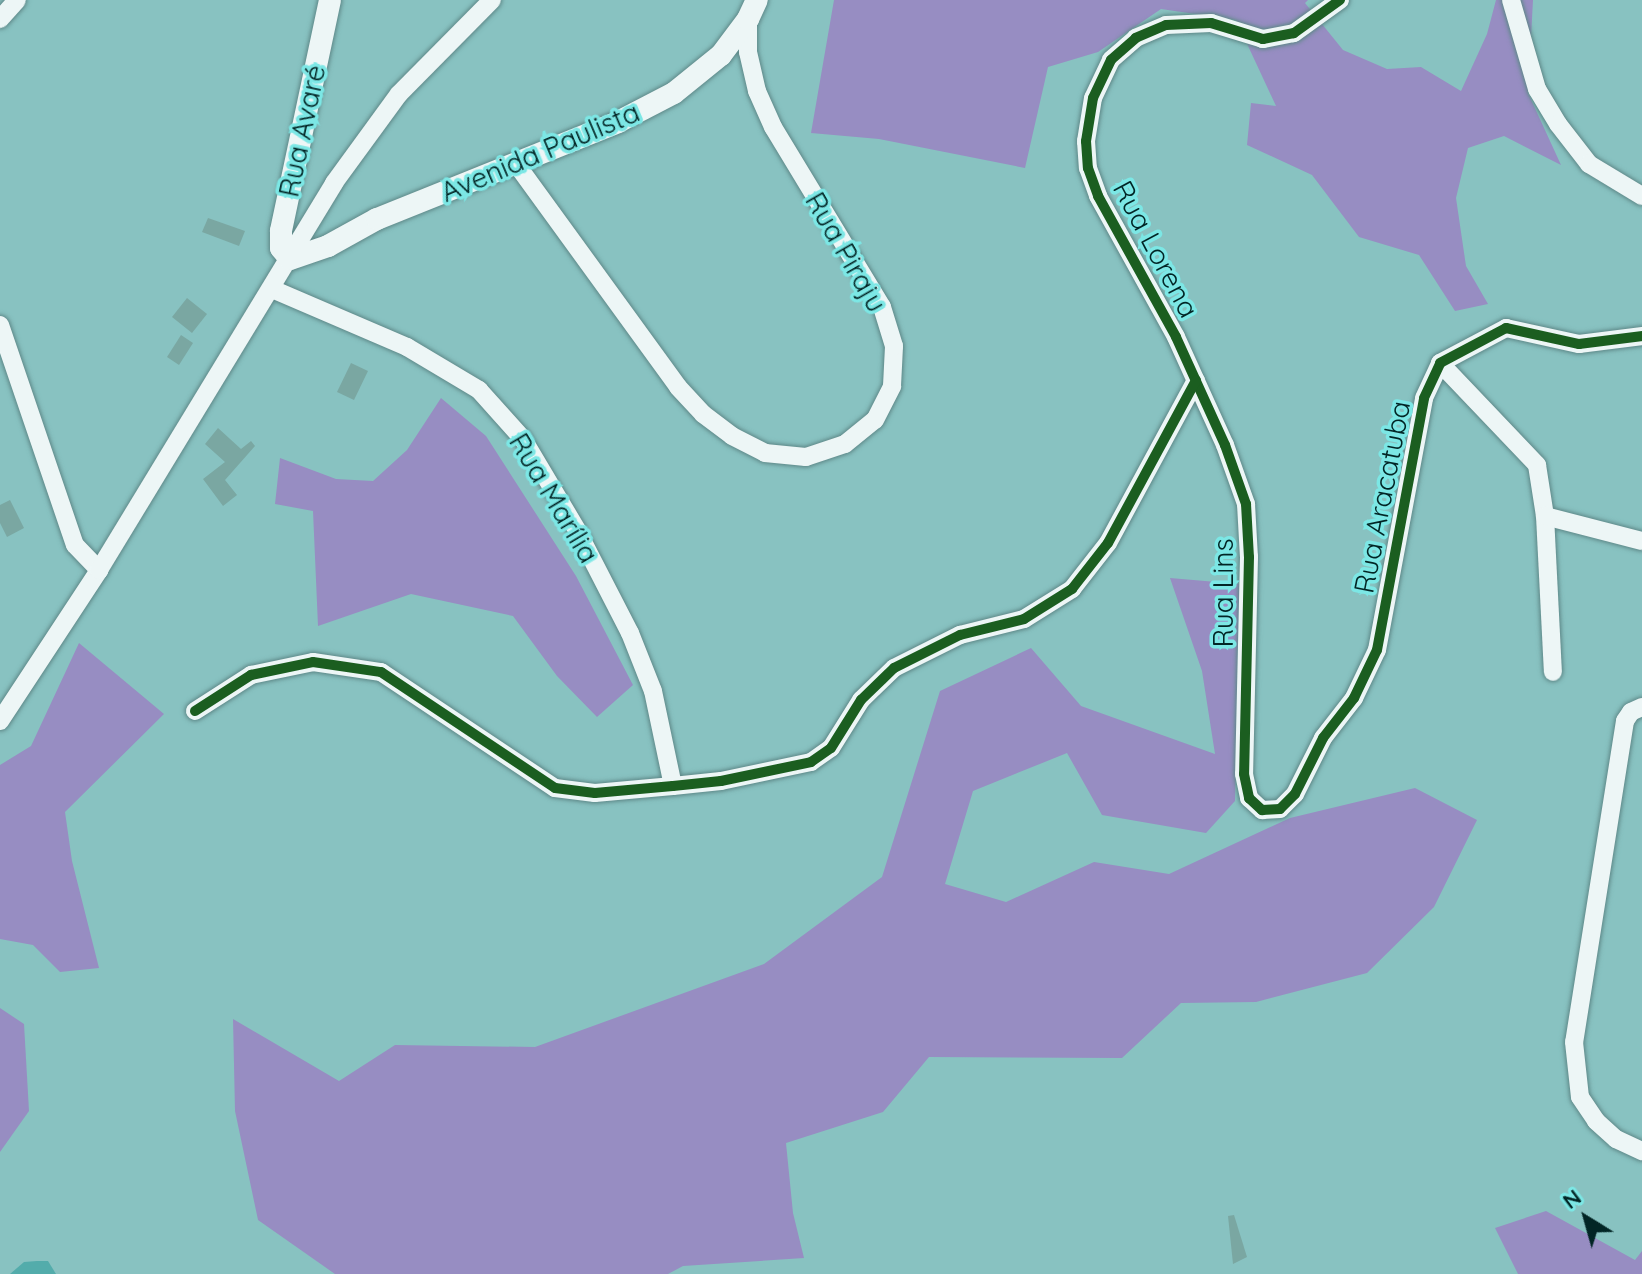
<!DOCTYPE html>
<meta charset="utf-8">
<style>
body{margin:0}
#map{position:relative;width:1642px;height:1274px;overflow:hidden;background:#88c2c1;font-family:Quicksand,sans-serif}
div>[style]{position:absolute}
[style*='--x']{left:calc(var(--x)*1px);top:calc(var(--y)*1px);width:calc(var(--w)*1px);rotate:calc(var(--a)*1deg)}
.forest>*{inset:0;background:#978dc2}
.water>*{inset:0;background:#53acab}
.building>*{inset:0;background:#7aa7a2}
.roads{filter:drop-shadow(0 0 2px #5e8888) drop-shadow(0 0 2px #5e8888)}
.minor>*{height:18px;margin:-9px;padding:0 9px;transform-origin:9px;border-radius:9px;background:#edf6f6}
.tertiary>*{height:22px;margin:-11px;padding:0 11px;transform-origin:11px;border-radius:11px;background:#edf6f6}
.cycleway>*{height:10px;margin:-5px;padding:0 5px;transform-origin:5px;border-radius:5px;background:#1b5e20}
span{translate:-50% -50%;white-space:nowrap;text-align:center;line-height:1.15;-webkit-text-stroke:7px #7ce7e5;paint-order:stroke}
.street-label{font-size:28px;color:#022525}
.north{position:absolute;left:1546px;top:1178px;width:80px;height:80px;-webkit-text-stroke:6px #7ce7e5;paint-order:stroke;rotate:323deg;font-size:22px;font-weight:700;line-height:32px;text-align:center;color:#022525}
.north::after{content:'';display:block;margin:auto;width:28px;height:36px;background:#022525;clip-path:polygon(50% 0,100% 100%,50% 72%,0 100%)}
</style>
<div id="map">
<div class="forest">
<div style="clip-path:polygon(834px 0,1308px 0,1305px 3px,1343px 50px,1387px 69px,1421px 67px,1461px 91px,1487px 34px,1496px 0,1533px 0,1528px 93px,1561px 165px,1504px 136px,1468px 148px,1456px 198px,1466px 266px,1488px 304px,1455px 311px,1419px 255px,1359px 237px,1312px 175px,1247px 145px,1251px 103px,1276px 106px,1236px 20px,1161px 9px,1098px 52px,1048px 67px,1025px 168px,879px 139px,811px 133px)"></div>
<div style="clip-path:polygon(441px 398px,486px 436px,576px 576px,633px 685px,597px 717px,557px 676px,513px 616px,411px 594px,318px 626px,313px 511px,275px 504px,280px 458px,336px 479px,373px 481px,407px 450px)"></div>
<div style="clip-path:polygon(1170px 578px,1240px 584px,1235px 801px,1206px 833px,1102px 815px,1067px 753px,973px 791px,945px 884px,1006px 902px,1094px 862px,1169px 874px,1290px 818px,1415px 788px,1477px 820px,1434px 907px,1367px 973px,1256px 1002px,1181px 1003px,1122px 1058px,929px 1057px,883px 1112px,786px 1143px,793px 1213px,804px 1258px,683px 1266px,668px 1274px,335px 1274px,258px 1220px,235px 1111px,233px 1019px,339px 1081px,395px 1045px,535px 1047px,764px 964px,882px 877px,940px 691px,1031px 648px,1081px 706px,1215px 754px,1202px 671px)"></div>
<div style="clip-path:polygon(79px 643px,164px 714px,65px 812px,72px 861px,99px 968px,60px 972px,33px 945px,0 939px,0 765px,31px 746px)"></div>
<div style="clip-path:polygon(0 1008px,24px 1024px,29px 1111px,0 1152px)"></div>
<div style="clip-path:polygon(1546px 1211px,1635px 1260px,1642px 1251px,1642px 1274px,1518px 1274px,1495px 1228px)"></div>
</div>
<div class="water">
<div style="clip-path:polygon(37px 1261px,48px 1261px,56px 1274px,10px 1274px,24px 1262px)"></div>
</div>
<div class="building">
<div style="clip-path:polygon(208px 218px,245px 231px,239px 246px,202px 232px)"></div>
<div style="clip-path:polygon(187px 298px,207px 314px,192px 333px,172px 317px)"></div>
<div style="clip-path:polygon(181px 335px,193px 343px,179px 365px,167px 357px)"></div>
<div style="clip-path:polygon(351px 363px,368px 371px,354px 400px,337px 392px)"></div>
<div style="clip-path:polygon(218px 428px,241px 449px,251px 441px,255px 446px,225px 480px,237px 495px,223px 506px,203px 479px,225px 462px,205px 444px)"></div>
<div style="clip-path:polygon(10px 500px,24px 528px,7px 537px,0 523px,0 505px)"></div>
<div style="clip-path:polygon(1234px 1215px,1247px 1257px,1233px 1264px,1228px 1216px)"></div>
</div>
<div class="roads">
<div class="minor">
<div style="--x:1340;--y:0;--w:57;--a:144.3"></div>
<div style="--x:1294;--y:33;--w:32;--a:169"></div>
<div style="--x:1263;--y:39;--w:54;--a:-162.9"></div>
<div style="--x:1211;--y:23;--w:45;--a:177.5"></div>
<div style="--x:1166;--y:25;--w:33;--a:157"></div>
<div style="--x:1136;--y:38;--w:33;--a:139"></div>
<div style="--x:1111;--y:60;--w:42;--a:115.3"></div>
<div style="--x:1093;--y:98;--w:44;--a:99.2"></div>
<div style="--x:1086;--y:141;--w:27;--a:86"></div>
<div style="--x:1088;--y:168;--w:30;--a:70"></div>
<div style="--x:1098;--y:196;--w:161;--a:61"></div>
<div style="--x:1176;--y:337;--w:119;--a:65.6"></div>
<div style="--x:1225;--y:445;--w:63;--a:70.4"></div>
<div style="--x:1246;--y:504;--w:53;--a:86.8"></div>
<div style="--x:1249;--y:557;--w:217;--a:91.3"></div>
<div style="--x:1244;--y:774;--w:25;--a:78"></div>
<div style="--x:1249;--y:798;--w:18;--a:43"></div>
<div style="--x:1262;--y:810;--w:18;--a:-3"></div>
<div style="--x:1280;--y:809;--w:21;--a:-45"></div>
<div style="--x:1295;--y:794;--w:63;--a:-63.4"></div>
<div style="--x:1323;--y:738;--w:51;--a:-52.2"></div>
<div style="--x:1354;--y:698;--w:53;--a:-64.4"></div>
<div style="--x:1377;--y:650;--w:256;--a:-79.4"></div>
<div style="--x:1424;--y:398;--w:38;--a:-65"></div>
<div style="--x:1440;--y:363;--w:75;--a:-27.9"></div>
<div style="--x:1506;--y:328;--w:75;--a:12.4"></div>
<div style="--x:1579;--y:344;--w:64;--a:-7.2"></div>
<div style="--x:1511;--y:0;--w:93;--a:73.7"></div>
<div style="--x:1537;--y:89;--w:41;--a:59"></div>
<div style="--x:1558;--y:124;--w:51;--a:52.2"></div>
<div style="--x:1589;--y:164;--w:62;--a:31.1"></div>
<div style="--x:0;--y:19;--w:25;--a:-48"></div>
<div style="--x:517;--y:165;--w:274;--a:54"></div>
<div style="--x:678;--y:387;--w:37;--a:47"></div>
<div style="--x:703;--y:414;--w:36;--a:37"></div>
<div style="--x:732;--y:436;--w:37;--a:27"></div>
<div style="--x:765;--y:453;--w:41;--a:5.6"></div>
<div style="--x:806;--y:457;--w:41;--a:-18.4"></div>
<div style="--x:845;--y:444;--w:38;--a:-39"></div>
<div style="--x:875;--y:420;--w:38;--a:-63"></div>
<div style="--x:892;--y:386;--w:40;--a:-87.1"></div>
<div style="--x:894;--y:346;--w:41;--a:-107.1"></div>
<div style="--x:882;--y:307;--w:210;--a:-121.2"></div>
<div style="--x:773;--y:127;--w:39;--a:-114"></div>
<div style="--x:757;--y:91;--w:40;--a:-103"></div>
<div style="--x:748;--y:52;--w:33;--a:-90"></div>
<div style="--x:272;--y:289;--w:147;--a:23.2"></div>
<div style="--x:407;--y:347;--w:84;--a:30.8"></div>
<div style="--x:479;--y:390;--w:66;--a:48.1"></div>
<div style="--x:523;--y:439;--w:106;--a:59.3"></div>
<div style="--x:577;--y:530;--w:116;--a:62.8"></div>
<div style="--x:630;--y:633;--w:62;--a:68.4"></div>
<div style="--x:653;--y:691;--w:97;--a:78.1"></div>
<div style="--x:0;--y:325;--w:232;--a:71.2"></div>
<div style="--x:75;--y:545;--w:35;--a:46"></div>
<div style="--x:1440;--y:363;--w:141;--a:46.4"></div>
<div style="--x:1537;--y:465;--w:52;--a:81.1"></div>
<div style="--x:1545;--y:516;--w:156;--a:87.1"></div>
<div style="--x:1545;--y:516;--w:100;--a:14.5"></div>
<div style="--x:1642;--y:707;--w:12;--a:156"></div>
<div style="--x:1631;--y:712;--w:11;--a:124"></div>
<div style="--x:1625;--y:721;--w:325;--a:99"></div>
<div style="--x:1574;--y:1042;--w:55;--a:83.8"></div>
<div style="--x:1580;--y:1097;--w:29;--a:56"></div>
<div style="--x:1596;--y:1121;--w:27;--a:42"></div>
<div style="--x:1616;--y:1139;--w:29;--a:25"></div>
<div style="--x:195;--y:711;--w:67;--a:-32.7"></div>
<div style="--x:251;--y:675;--w:63;--a:-11.8"></div>
<div style="--x:313;--y:662;--w:69;--a:8.4"></div>
<div style="--x:381;--y:672;--w:209;--a:33.7"></div>
<div style="--x:555;--y:788;--w:40;--a:7.1"></div>
<div style="--x:595;--y:793;--w:78;--a:-5.1"></div>
<div style="--x:673;--y:786;--w:48;--a:-5.9"></div>
<div style="--x:721;--y:781;--w:92;--a:-11.9"></div>
<div style="--x:811;--y:762;--w:24;--a:-35"></div>
<div style="--x:831;--y:748;--w:57;--a:-58"></div>
<div style="--x:861;--y:700;--w:46;--a:-44.1"></div>
<div style="--x:894;--y:668;--w:74;--a:-26.6"></div>
<div style="--x:960;--y:635;--w:66;--a:-14"></div>
<div style="--x:1024;--y:619;--w:57;--a:-32"></div>
<div style="--x:1072;--y:589;--w:58;--a:-52"></div>
<div style="--x:1108;--y:543;--w:185;--a:-61.6"></div>
<div style="--x:0;--y:721;--w:181;--a:-56.7"></div>
<div style="--x:99;--y:570;--w:453;--a:-58.7"></div>
<div style="--x:334;--y:183;--w:110;--a:-53.9"></div>
<div style="--x:399;--y:94;--w:132;--a:-45.3"></div>
</div>
<div class="tertiary">
<div style="--x:330;--y:0;--w:236;--a:102"></div>
<div style="--x:281;--y:231;--w:17;--a:90"></div>
<div style="--x:281;--y:248;--w:14;--a:51"></div>
<div style="--x:290;--y:259;--w:40;--a:-18.9"></div>
<div style="--x:328;--y:246;--w:56;--a:-28.9"></div>
<div style="--x:377;--y:219;--w:260;--a:-21.9"></div>
<div style="--x:618;--y:122;--w:63;--a:-27.4"></div>
<div style="--x:674;--y:93;--w:60;--a:-39"></div>
<div style="--x:721;--y:55;--w:45;--a:-53.1"></div>
<div style="--x:748;--y:19;--w:21;--a:-65"></div>
</div>
</div>
<div class="cycleway">
<div style="--x:1340;--y:0;--w:57;--a:144.3"></div>
<div style="--x:1294;--y:33;--w:32;--a:169"></div>
<div style="--x:1263;--y:39;--w:54;--a:-162.9"></div>
<div style="--x:1211;--y:23;--w:45;--a:177.5"></div>
<div style="--x:1166;--y:25;--w:33;--a:157"></div>
<div style="--x:1136;--y:38;--w:33;--a:139"></div>
<div style="--x:1111;--y:60;--w:42;--a:115.3"></div>
<div style="--x:1093;--y:98;--w:44;--a:99.2"></div>
<div style="--x:1086;--y:141;--w:27;--a:86"></div>
<div style="--x:1088;--y:168;--w:30;--a:70"></div>
<div style="--x:1098;--y:196;--w:161;--a:61"></div>
<div style="--x:1176;--y:337;--w:119;--a:65.6"></div>
<div style="--x:1225;--y:445;--w:63;--a:70.4"></div>
<div style="--x:1246;--y:504;--w:53;--a:86.8"></div>
<div style="--x:1249;--y:557;--w:217;--a:91.3"></div>
<div style="--x:1244;--y:774;--w:25;--a:78"></div>
<div style="--x:1249;--y:798;--w:18;--a:43"></div>
<div style="--x:1262;--y:810;--w:18;--a:-3"></div>
<div style="--x:1280;--y:809;--w:21;--a:-45"></div>
<div style="--x:1295;--y:794;--w:63;--a:-63.4"></div>
<div style="--x:1323;--y:738;--w:51;--a:-52.2"></div>
<div style="--x:1354;--y:698;--w:53;--a:-64.4"></div>
<div style="--x:1377;--y:650;--w:256;--a:-79.4"></div>
<div style="--x:1424;--y:398;--w:38;--a:-65"></div>
<div style="--x:1440;--y:363;--w:75;--a:-27.9"></div>
<div style="--x:1506;--y:328;--w:75;--a:12.4"></div>
<div style="--x:1579;--y:344;--w:64;--a:-7.2"></div>
<div style="--x:195;--y:711;--w:67;--a:-32.7"></div>
<div style="--x:251;--y:675;--w:63;--a:-11.8"></div>
<div style="--x:313;--y:662;--w:69;--a:8.4"></div>
<div style="--x:381;--y:672;--w:209;--a:33.7"></div>
<div style="--x:555;--y:788;--w:40;--a:7.1"></div>
<div style="--x:595;--y:793;--w:78;--a:-5.1"></div>
<div style="--x:673;--y:786;--w:48;--a:-5.9"></div>
<div style="--x:721;--y:781;--w:92;--a:-11.9"></div>
<div style="--x:811;--y:762;--w:24;--a:-35"></div>
<div style="--x:831;--y:748;--w:57;--a:-58"></div>
<div style="--x:861;--y:700;--w:46;--a:-44.1"></div>
<div style="--x:894;--y:668;--w:74;--a:-26.6"></div>
<div style="--x:960;--y:635;--w:66;--a:-14"></div>
<div style="--x:1024;--y:619;--w:57;--a:-32"></div>
<div style="--x:1072;--y:589;--w:58;--a:-52"></div>
<div style="--x:1108;--y:543;--w:185;--a:-61.6"></div>
</div>
<div class="street-label">
<span style="left:302px;top:131px;rotate:-78deg">Rua Avaré</span>
<span style="left:540px;top:152px;rotate:-23deg">Avenida Paulista</span>
<span style="left:1156px;top:249px;rotate:62deg">Rua Lorena</span>
<span style="left:846px;top:252px;rotate:60deg">Rua Piraju</span>
<span style="left:1382px;top:497px;rotate:-79deg">Rua Aracatuba</span>
<span style="left:554px;top:498px;rotate:59deg">Rua Marília</span>
<span style="left:1223px;top:593px;rotate:-90deg">Rua Lins</span>
</div>
<div class="north">N</div>
</div>
